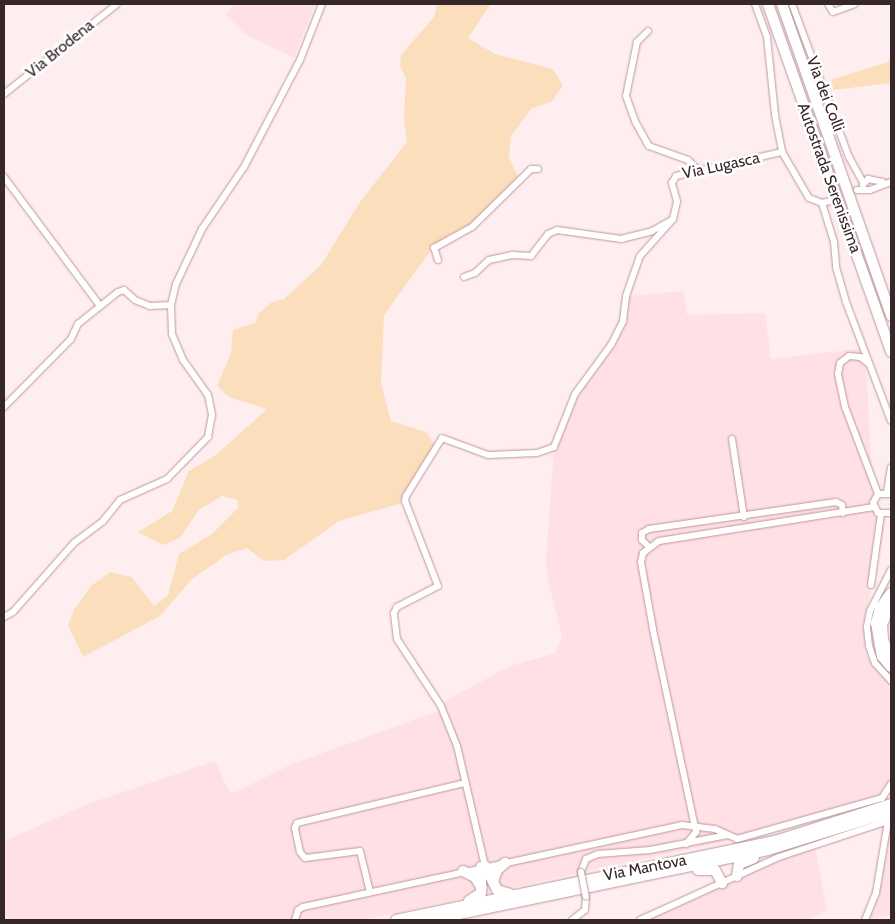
<!DOCTYPE html>
<style>
body{margin:0}
#map{position:relative;width:895px;height:924px;overflow:hidden;background:#ffeef0;font-family:Cabin,sans-serif}
div>[style]{position:absolute}
[style*='--x']{left:calc(var(--x)*1px);top:calc(var(--y)*1px);width:calc(var(--w)*1px);rotate:calc(var(--a)*1deg)}
.built>*{inset:0;background:#ffe1e5}
.green>*{inset:0;background:#fbdebc}
.roads{filter:drop-shadow(0 0 1px #bd979c) drop-shadow(0 0 1px #bd979c)}
.minor>*{height:6px;margin:-3px;padding:0 3px;transform-origin:3px;border-radius:3px;background:#fff}
.highway>*{height:10px;margin:-5px;padding:0 5px;transform-origin:5px;border-radius:5px;background:#fff}
.bridges{filter:drop-shadow(0 0 1px #bd979c) drop-shadow(0 0 1px #bd979c)}
.minor-bridge>*{height:6px;margin:-3px;padding:0 3px;transform-origin:3px;border-radius:3px;background:#fff}
span{translate:-50% -50%;white-space:nowrap;text-align:center;line-height:1.15;-webkit-text-stroke:5px #fff;paint-order:stroke}
.street-label{font-size:16px;color:#362729}
.frame{position:absolute;inset:0;border:5px solid #362729;pointer-events:none}
</style>
<div id="map">
<div class="built">
<div style="clip-path:polygon(235px 4px,315px 4px,294px 58px,245px 34px,225px 14px)"></div>
<div style="clip-path:polygon(684px 291px,687px 315px,765px 313px,771px 359px,865px 348px,873px 493px,884px 530px,864px 622px,865px 653px,878px 673px,891px 685px,891px 785px,882px 798px,737px 839px,363px 920px,4px 920px,4px 841px,90px 803px,215px 761px,229px 791px,234px 793px,292px 764px,438px 711px,447px 700px,510px 666px,556px 653px,562px 635px,547px 577px,546px 559px,554px 447px,575px 394px,618px 332px,626px 296px)"></div>
<div style="clip-path:polygon(891px 820px,891px 915px,865px 920px,876px 893px,888px 821px)"></div>
<div style="clip-path:polygon(815px 845px,827px 911px,806px 920px,640px 920px,779px 857px)"></div>
</div>
<div class="green">
<div style="clip-path:polygon(437px 4px,491px 4px,468px 38px,495px 54px,553px 69px,563px 86px,552px 101px,531px 109px,511px 136px,509px 158px,518px 177px,474px 225px,432px 249px,384px 315px,381px 384px,391px 421px,426px 432px,437px 448px,406px 502px,339px 521px,284px 560px,264px 561px,247px 548px,226px 555px,191px 580px,160px 616px,83px 657px,68px 625px,74px 610px,91px 586px,110px 572px,132px 577px,154px 606px,168px 595px,179px 554px,212px 534px,238px 508px,238px 500px,222px 496px,199px 510px,180px 538px,163px 545px,138px 532px,172px 511px,189px 471px,216px 455px,267px 409px,229px 397px,217px 386px,231px 353px,233px 330px,255px 323px,258px 314px,272px 302px,284px 299px,321px 265px,360px 202px,407px 142px,404px 119px,406px 78px,400px 66px,401px 55px,434px 17px)"></div>
<div style="clip-path:polygon(891px 57px,891px 83px,833px 90px,831px 80px,888px 62px)"></div>
</div>
<div class="roads">
<div class="minor">
<div style="--x:755;--y:4;--w:35;--a:70"></div>
<div style="--x:767;--y:37;--w:78;--a:84.1"></div>
<div style="--x:775;--y:115;--w:38;--a:79"></div>
<div style="--x:792;--y:4;--w:163;--a:69.6"></div>
<div style="--x:849;--y:157;--w:29;--a:61"></div>
<div style="--x:828;--y:4;--w:9;--a:58"></div>
<div style="--x:833;--y:12;--w:23;--a:-20"></div>
<div style="--x:648;--y:31;--w:16;--a:135"></div>
<div style="--x:637;--y:42;--w:55;--a:101.5"></div>
<div style="--x:626;--y:96;--w:29;--a:70"></div>
<div style="--x:636;--y:123;--w:26;--a:61"></div>
<div style="--x:649;--y:146;--w:41;--a:19.7"></div>
<div style="--x:688;--y:160;--w:13;--a:45"></div>
<div style="--x:4;--y:94;--w:144;--a:-38.5"></div>
<div style="--x:4;--y:177;--w:161;--a:53.3"></div>
<div style="--x:863;--y:185;--w:8;--a:-50"></div>
<div style="--x:868;--y:179;--w:15;--a:11"></div>
<div style="--x:857;--y:190;--w:13;--a:0"></div>
<div style="--x:870;--y:190;--w:22;--a:-21"></div>
<div style="--x:822;--y:203;--w:41;--a:72.9"></div>
<div style="--x:834;--y:242;--w:25;--a:85"></div>
<div style="--x:836;--y:267;--w:36;--a:74"></div>
<div style="--x:846;--y:302;--w:127;--a:69.3"></div>
<div style="--x:438;--y:260;--w:13;--a:-108"></div>
<div style="--x:434;--y:248;--w:43;--a:-28.9"></div>
<div style="--x:472;--y:227;--w:83;--a:-44.5"></div>
<div style="--x:531;--y:169;--w:7;--a:0"></div>
<div style="--x:464;--y:277;--w:12;--a:-20"></div>
<div style="--x:475;--y:273;--w:19;--a:-43"></div>
<div style="--x:489;--y:260;--w:25;--a:-12"></div>
<div style="--x:513;--y:255;--w:18;--a:3"></div>
<div style="--x:531;--y:256;--w:28;--a:-52"></div>
<div style="--x:548;--y:234;--w:10;--a:-24"></div>
<div style="--x:557;--y:230;--w:65;--a:8"></div>
<div style="--x:621;--y:239;--w:32;--a:-14"></div>
<div style="--x:652;--y:231;--w:23;--a:-29"></div>
<div style="--x:869;--y:364;--w:11;--a:-142"></div>
<div style="--x:860;--y:357;--w:11;--a:-175"></div>
<div style="--x:849;--y:356;--w:11;--a:142"></div>
<div style="--x:840;--y:363;--w:11;--a:100"></div>
<div style="--x:838;--y:374;--w:34;--a:78"></div>
<div style="--x:845;--y:407;--w:93;--a:69.2"></div>
<div style="--x:4;--y:407;--w:95;--a:-45.4"></div>
<div style="--x:71;--y:339;--w:17;--a:-65"></div>
<div style="--x:78;--y:324;--w:51;--a:-38.7"></div>
<div style="--x:118;--y:292;--w:6;--a:-18"></div>
<div style="--x:124;--y:290;--w:15;--a:42"></div>
<div style="--x:135;--y:300;--w:16;--a:22"></div>
<div style="--x:150;--y:306;--w:21;--a:-3"></div>
<div style="--x:732;--y:439;--w:79;--a:81.3"></div>
<div style="--x:887;--y:492;--w:25;--a:-81"></div>
<div style="--x:891;--y:494;--w:13;--a:180"></div>
<div style="--x:878;--y:494;--w:10;--a:119"></div>
<div style="--x:873;--y:503;--w:11;--a:63"></div>
<div style="--x:878;--y:513;--w:13;--a:0"></div>
<div style="--x:648;--y:546;--w:8;--a:-135"></div>
<div style="--x:642;--y:540;--w:7;--a:-90"></div>
<div style="--x:642;--y:533;--w:8;--a:-30"></div>
<div style="--x:649;--y:529;--w:189;--a:-8.2"></div>
<div style="--x:836;--y:502;--w:7;--a:27"></div>
<div style="--x:842;--y:505;--w:8;--a:83"></div>
<div style="--x:891;--y:570;--w:46;--a:117.1"></div>
<div style="--x:870;--y:611;--w:16;--a:101"></div>
<div style="--x:867;--y:627;--w:19;--a:84"></div>
<div style="--x:869;--y:646;--w:18;--a:71"></div>
<div style="--x:875;--y:663;--w:24;--a:48"></div>
<div style="--x:871;--y:585;--w:72;--a:-82"></div>
<div style="--x:4;--y:617;--w:10;--a:-29"></div>
<div style="--x:13;--y:612;--w:92;--a:-48.5"></div>
<div style="--x:74;--y:543;--w:36;--a:-37"></div>
<div style="--x:103;--y:521;--w:27;--a:-51"></div>
<div style="--x:120;--y:500;--w:51;--a:-24.1"></div>
<div style="--x:167;--y:479;--w:59;--a:-45.7"></div>
<div style="--x:208;--y:437;--w:22;--a:-80"></div>
<div style="--x:212;--y:415;--w:20;--a:-101"></div>
<div style="--x:208;--y:395;--w:43;--a:-125.5"></div>
<div style="--x:183;--y:360;--w:28;--a:-113"></div>
<div style="--x:172;--y:334;--w:29;--a:-92"></div>
<div style="--x:171;--y:305;--w:22;--a:-77"></div>
<div style="--x:176;--y:284;--w:61;--a:-64.7"></div>
<div style="--x:202;--y:229;--w:75;--a:-55.9"></div>
<div style="--x:244;--y:167;--w:121;--a:-62.4"></div>
<div style="--x:300;--y:60;--w:60;--a:-68.6"></div>
<div style="--x:686;--y:844;--w:16;--a:-50"></div>
<div style="--x:696;--y:832;--w:208;--a:-102"></div>
<div style="--x:653;--y:629;--w:68;--a:-100.2"></div>
<div style="--x:641;--y:562;--w:9;--a:-77"></div>
<div style="--x:643;--y:553;--w:20;--a:-37"></div>
<div style="--x:659;--y:541;--w:218;--a:-9"></div>
<div style="--x:485;--y:866;--w:123;--a:-103.1"></div>
<div style="--x:457;--y:746;--w:43;--a:-111.8"></div>
<div style="--x:441;--y:706;--w:80;--a:-123.3"></div>
<div style="--x:397;--y:639;--w:26;--a:-97"></div>
<div style="--x:394;--y:613;--w:7;--a:-63"></div>
<div style="--x:397;--y:607;--w:46;--a:-27.1"></div>
<div style="--x:438;--y:586;--w:91;--a:-111.2"></div>
<div style="--x:405;--y:501;--w:5;--a:-79"></div>
<div style="--x:406;--y:496;--w:68;--a:-58.2"></div>
<div style="--x:442;--y:438;--w:49;--a:20.3"></div>
<div style="--x:488;--y:455;--w:49;--a:-2.3"></div>
<div style="--x:537;--y:453;--w:18;--a:-19"></div>
<div style="--x:554;--y:447;--w:57;--a:-68.4"></div>
<div style="--x:575;--y:394;--w:61;--a:-53.7"></div>
<div style="--x:611;--y:345;--w:27;--a:-63"></div>
<div style="--x:623;--y:321;--w:25;--a:-83"></div>
<div style="--x:626;--y:296;--w:42;--a:-70.7"></div>
<div style="--x:640;--y:256;--w:50;--a:-48.3"></div>
<div style="--x:673;--y:219;--w:18;--a:-77"></div>
<div style="--x:677;--y:201;--w:19;--a:-106"></div>
<div style="--x:672;--y:183;--w:8;--a:-60"></div>
<div style="--x:676;--y:176;--w:109;--a:-12.8"></div>
<div style="--x:782;--y:152;--w:53;--a:59.6"></div>
<div style="--x:809;--y:198;--w:14;--a:21"></div>
<div style="--x:822;--y:203;--w:8;--a:-14"></div>
<div style="--x:581;--y:872;--w:14;--a:-69"></div>
<div style="--x:586;--y:859;--w:13;--a:-23"></div>
<div style="--x:598;--y:854;--w:52;--a:-4.4"></div>
<div style="--x:650;--y:850;--w:79;--a:-10.9"></div>
<div style="--x:370;--y:892;--w:42;--a:-103.7"></div>
<div style="--x:360;--y:851;--w:55;--a:172.7"></div>
<div style="--x:305;--y:858;--w:8;--a:-130"></div>
<div style="--x:300;--y:852;--w:25;--a:-102"></div>
<div style="--x:295;--y:828;--w:5;--a:-68"></div>
<div style="--x:297;--y:823;--w:173;--a:-13.4"></div>
<div style="--x:295;--y:920;--w:10;--a:-73"></div>
<div style="--x:298;--y:910;--w:6;--a:-31"></div>
<div style="--x:303;--y:907;--w:388;--a:-12.2"></div>
<div style="--x:682;--y:825;--w:33;--a:7"></div>
<div style="--x:715;--y:829;--w:24;--a:24"></div>
<div style="--x:737;--y:839;--w:151;--a:-15.8"></div>
<div style="--x:882;--y:798;--w:17;--a:-57"></div>
<div style="--x:572;--y:920;--w:16;--a:-38"></div>
<div style="--x:585;--y:910;--w:13;--a:-86"></div>
<div style="--x:640;--y:920;--w:153;--a:-24.4"></div>
<div style="--x:779;--y:857;--w:115;--a:-18.3"></div>
<div style="--x:865;--y:920;--w:29;--a:-68"></div>
<div style="--x:876;--y:893;--w:73;--a:-80.5"></div>
</div>
<div class="highway">
<div style="--x:768;--y:4;--w:369;--a:70.5"></div>
<div style="--x:782;--y:4;--w:330;--a:70.7"></div>
<div style="--x:891;--y:593;--w:19;--a:126"></div>
<div style="--x:880;--y:608;--w:16;--a:105"></div>
<div style="--x:876;--y:623;--w:34;--a:80"></div>
<div style="--x:882;--y:656;--w:14;--a:51"></div>
<div style="--x:891;--y:604;--w:22;--a:114"></div>
<div style="--x:882;--y:624;--w:16;--a:86"></div>
<div style="--x:883;--y:640;--w:19;--a:65"></div>
<div style="--x:485;--y:866;--w:27;--a:63"></div>
<div style="--x:497;--y:890;--w:14;--a:17"></div>
<div style="--x:698;--y:870;--w:17;--a:0"></div>
<div style="--x:715;--y:870;--w:15;--a:62"></div>
<div style="--x:463;--y:871;--w:13;--a:27"></div>
<div style="--x:475;--y:877;--w:13;--a:58"></div>
<div style="--x:737;--y:876;--w:12;--a:-81"></div>
<div style="--x:739;--y:864;--w:16;--a:-22"></div>
<div style="--x:493;--y:882;--w:13;--a:-72"></div>
<div style="--x:497;--y:870;--w:11;--a:-41"></div>
<div style="--x:469;--y:901;--w:14;--a:-34"></div>
<div style="--x:481;--y:893;--w:26;--a:-90"></div>
<div style="--x:396;--y:920;--w:387;--a:-11.8"></div>
<div style="--x:775;--y:841;--w:122;--a:-17.7"></div>
<div style="--x:430;--y:920;--w:345;--a:-11.7"></div>
<div style="--x:768;--y:850;--w:129;--a:-17.2"></div>
</div>
</div>
<div class="bridges">
<div class="minor-bridge">
<div style="--x:581;--y:872;--w:25;--a:79"></div>
</div>
</div>
<div class="street-label">
<span style="left:60px;top:49px;rotate:-39deg">Via Brodena</span>
<span style="left:825px;top:94px;rotate:69deg">Via dei Colli</span>
<span style="left:721px;top:166px;rotate:-12deg">Via Lugasca</span>
<span style="left:829px;top:178px;rotate:70deg">Autostrada Serenissima</span>
<span style="left:645px;top:868px;rotate:-11deg">Via Mantova</span>
</div>
<div class="frame"></div>
</div>
